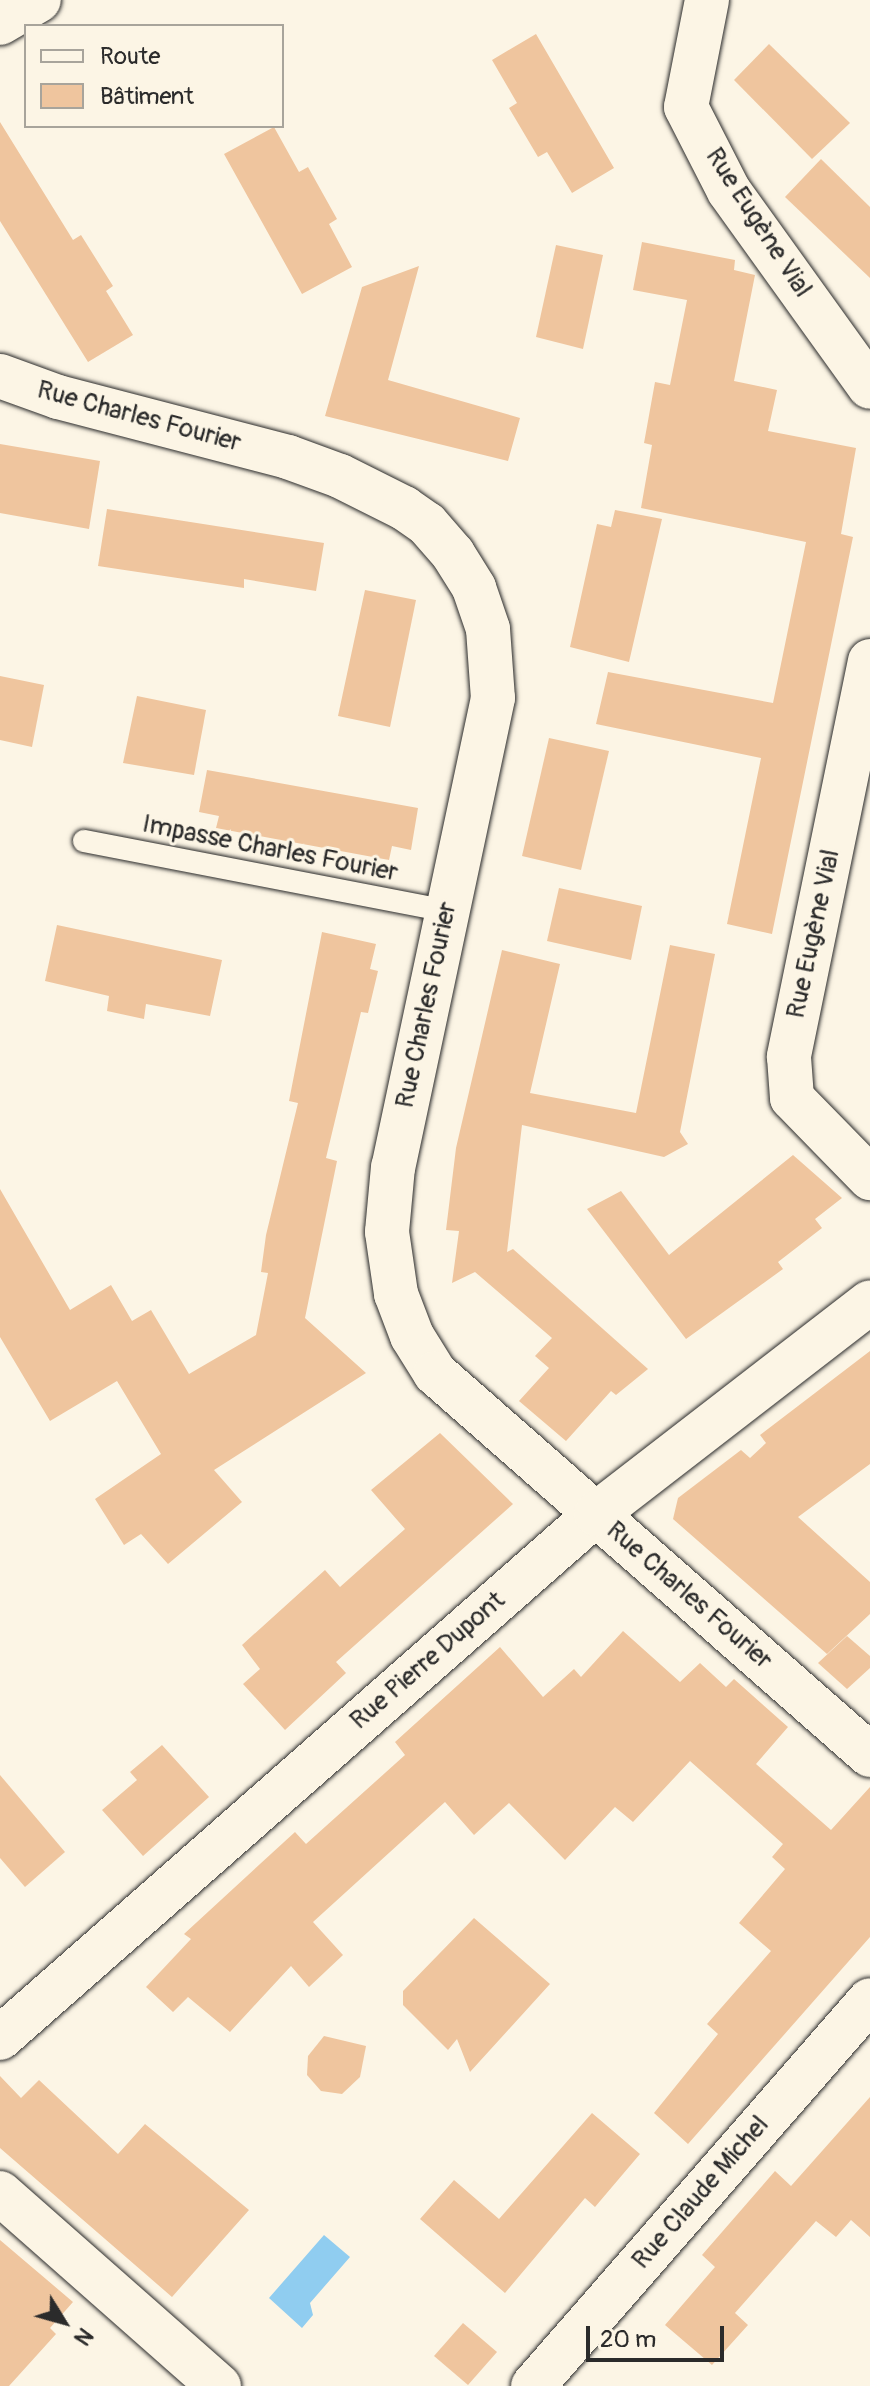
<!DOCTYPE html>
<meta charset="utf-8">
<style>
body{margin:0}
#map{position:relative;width:870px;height:2386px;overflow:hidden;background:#fcf5e5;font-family:Pangolin,sans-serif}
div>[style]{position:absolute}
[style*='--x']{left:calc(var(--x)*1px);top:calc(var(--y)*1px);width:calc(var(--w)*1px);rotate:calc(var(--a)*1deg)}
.water>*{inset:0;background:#90cdf0}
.building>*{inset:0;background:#efc59e}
.roads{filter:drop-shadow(0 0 2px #2b2b2b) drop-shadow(0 0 2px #2b2b2b)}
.service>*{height:22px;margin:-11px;padding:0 11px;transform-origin:11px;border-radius:11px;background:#fcf5e5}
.minor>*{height:44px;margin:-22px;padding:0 22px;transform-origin:22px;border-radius:22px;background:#fcf5e5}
span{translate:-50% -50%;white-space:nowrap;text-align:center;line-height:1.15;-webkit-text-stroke:6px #fcf5e5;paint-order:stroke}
.street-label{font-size:26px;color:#2b2b2b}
.legend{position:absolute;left:24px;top:24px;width:260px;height:104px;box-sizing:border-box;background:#fcf5e5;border:2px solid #a8a49b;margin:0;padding:10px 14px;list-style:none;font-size:24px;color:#2b2b2b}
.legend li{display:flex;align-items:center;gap:16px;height:40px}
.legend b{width:40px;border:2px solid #a8a49b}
.north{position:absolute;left:24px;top:2282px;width:80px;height:80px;-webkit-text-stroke:6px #fcf5e5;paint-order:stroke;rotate:127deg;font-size:22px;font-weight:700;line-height:32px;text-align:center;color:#2b2b2b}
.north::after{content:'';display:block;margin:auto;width:28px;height:36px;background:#2b2b2b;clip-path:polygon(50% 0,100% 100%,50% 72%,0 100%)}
.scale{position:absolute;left:586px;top:2326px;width:138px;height:36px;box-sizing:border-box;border:4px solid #2b2b2b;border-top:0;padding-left:10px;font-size:24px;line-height:28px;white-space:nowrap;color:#2b2b2b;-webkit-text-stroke:6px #fcf5e5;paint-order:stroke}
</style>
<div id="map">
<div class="water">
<div style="clip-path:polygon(324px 2235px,350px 2257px,310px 2303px,313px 2315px,302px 2328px,269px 2298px)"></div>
</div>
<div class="building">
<div style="clip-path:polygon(536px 34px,614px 168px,572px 193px,547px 152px,538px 157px,509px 108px,517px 103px,492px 60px)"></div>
<div style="clip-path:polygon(769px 44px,850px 123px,812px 159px,734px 80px)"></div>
<div style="clip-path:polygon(0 122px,73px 240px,81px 235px,113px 286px,106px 291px,133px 335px,88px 362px,0 221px)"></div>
<div style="clip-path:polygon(274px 127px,299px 172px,308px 167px,337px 219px,329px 224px,352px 267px,302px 294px,224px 154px)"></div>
<div style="clip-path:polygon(821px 159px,870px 207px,870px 278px,785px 197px)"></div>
<div style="clip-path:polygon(642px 242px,735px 260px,734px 270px,755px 275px,734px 381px,777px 390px,768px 431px,856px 448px,841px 534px,853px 537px,772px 934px,727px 924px,761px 758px,596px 724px,608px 672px,773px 703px,806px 542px,641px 508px,652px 445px,644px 443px,655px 382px,670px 385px,687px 300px,633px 290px)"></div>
<div style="clip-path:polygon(556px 245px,603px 255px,583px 349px,536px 337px)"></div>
<div style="clip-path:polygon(419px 266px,388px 380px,520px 418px,508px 461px,325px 416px,362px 287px)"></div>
<div style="clip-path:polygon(0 444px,100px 461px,89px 529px,0 513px)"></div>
<div style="clip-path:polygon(107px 509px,324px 543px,316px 591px,244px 579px,244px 588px,98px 566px)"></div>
<div style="clip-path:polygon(615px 510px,662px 519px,629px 662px,570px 647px,597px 524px,611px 527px)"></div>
<div style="clip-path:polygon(365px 590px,416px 600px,390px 727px,338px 716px)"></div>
<div style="clip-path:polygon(0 676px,44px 685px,32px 747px,0 740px)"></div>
<div style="clip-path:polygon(137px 696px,206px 710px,194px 775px,123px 763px)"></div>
<div style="clip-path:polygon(549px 738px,609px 751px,581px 870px,522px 856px)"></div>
<div style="clip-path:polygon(207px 770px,418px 808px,411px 850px,392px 846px,389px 860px,216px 828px,219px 816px,199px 812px)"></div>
<div style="clip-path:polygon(559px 888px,642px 906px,631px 960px,547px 941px)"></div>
<div style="clip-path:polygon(57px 925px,222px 960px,210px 1016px,146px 1004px,144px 1019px,107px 1011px,109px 996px,45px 981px)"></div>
<div style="clip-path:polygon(322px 932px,376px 944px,370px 969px,378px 971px,368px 1013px,361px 1012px,326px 1158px,337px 1161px,305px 1318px,366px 1373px,214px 1470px,242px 1502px,168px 1564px,141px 1534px,124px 1545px,95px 1499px,161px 1454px,117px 1381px,50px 1421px,0 1337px,0 1189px,70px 1310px,111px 1285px,132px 1321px,151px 1310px,189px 1374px,256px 1335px,268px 1273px,261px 1272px,266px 1235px,298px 1103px,289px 1101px)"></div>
<div style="clip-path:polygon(670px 945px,715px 954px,680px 1132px,688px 1144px,664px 1157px,522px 1125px,507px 1252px,513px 1249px,648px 1369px,616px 1395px,611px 1391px,566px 1441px,519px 1401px,549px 1368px,535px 1356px,552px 1338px,475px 1272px,452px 1283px,459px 1231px,446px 1230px,456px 1148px,502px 950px,560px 964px,530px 1093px,636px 1113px)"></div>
<div style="clip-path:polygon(793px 1155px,842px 1198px,815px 1219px,822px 1228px,778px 1262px,783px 1269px,686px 1339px,587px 1209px,621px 1191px,669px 1255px)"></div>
<div style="clip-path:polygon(870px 1351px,870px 1464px,798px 1517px,870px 1582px,870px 1614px,827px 1654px,673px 1519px,678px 1498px,741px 1450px,750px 1458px,766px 1443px,760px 1435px)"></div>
<div style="clip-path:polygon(440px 1433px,513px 1504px,336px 1662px,346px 1673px,285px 1730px,243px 1684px,260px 1669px,242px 1645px,325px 1570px,340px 1587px,405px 1529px,371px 1490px)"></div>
<div style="clip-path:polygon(623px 1631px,680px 1682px,700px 1663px,726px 1687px,734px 1679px,788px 1727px,756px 1764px,831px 1830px,870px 1787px,870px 1937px,688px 2144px,654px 2113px,718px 2034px,707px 2024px,771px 1951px,739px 1923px,785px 1869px,772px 1857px,783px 1844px,690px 1761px,633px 1822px,615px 1807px,565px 1860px,509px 1803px,474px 1835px,445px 1802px,313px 1922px,343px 1955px,309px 1987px,291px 1966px,230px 2032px,188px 1997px,173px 2012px,146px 1987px,191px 1939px,184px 1934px,260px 1864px,295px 1832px,306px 1844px,405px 1755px,395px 1742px,500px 1647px,543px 1697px,574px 1669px,581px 1677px)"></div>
<div style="clip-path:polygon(847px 1636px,870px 1656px,870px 1668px,847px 1689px,818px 1663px)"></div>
<div style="clip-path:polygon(162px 1745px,209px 1797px,143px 1856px,102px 1810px,137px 1780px,130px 1772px)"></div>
<div style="clip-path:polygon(0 1775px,65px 1852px,25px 1887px,0 1858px)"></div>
<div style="clip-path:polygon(474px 1918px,550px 1984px,470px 2072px,457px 2039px,448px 2050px,403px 2005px,403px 1991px)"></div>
<div style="clip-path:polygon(324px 2036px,366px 2046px,360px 2077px,342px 2094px,321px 2091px,307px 2075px,308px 2056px)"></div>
<div style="clip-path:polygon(0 2076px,21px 2098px,39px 2080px,118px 2154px,145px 2124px,249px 2210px,172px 2297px,0 2148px)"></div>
<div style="clip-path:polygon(870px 2097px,870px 2237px,851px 2220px,836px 2237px,816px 2221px,735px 2313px,748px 2325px,712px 2365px,665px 2325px,715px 2267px,702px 2255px,775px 2171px,791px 2186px)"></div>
<div style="clip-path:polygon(592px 2113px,640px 2154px,595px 2207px,585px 2198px,505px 2293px,420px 2219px,454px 2180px,499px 2219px)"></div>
<div style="clip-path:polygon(0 2240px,73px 2302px,50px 2328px,56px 2334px,9px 2386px,0 2386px)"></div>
<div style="clip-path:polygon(463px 2323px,497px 2352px,468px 2385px,434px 2356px)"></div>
</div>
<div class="roads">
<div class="service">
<div style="--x:84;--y:841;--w:369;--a:10.9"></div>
</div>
<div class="minor">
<div style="--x:707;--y:0;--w:109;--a:101.1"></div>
<div style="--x:686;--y:107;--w:94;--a:62.9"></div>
<div style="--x:729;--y:191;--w:241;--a:54.3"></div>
<div style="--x:0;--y:23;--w:45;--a:-30.5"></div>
<div style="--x:0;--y:376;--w:62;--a:19.9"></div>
<div style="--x:58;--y:397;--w:238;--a:14.6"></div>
<div style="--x:288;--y:457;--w:55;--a:20.1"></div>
<div style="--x:340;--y:476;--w:72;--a:26.6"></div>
<div style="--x:404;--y:508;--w:28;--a:35"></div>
<div style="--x:427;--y:524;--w:40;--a:49"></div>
<div style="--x:453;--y:554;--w:40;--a:58"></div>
<div style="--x:474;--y:588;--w:43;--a:71.1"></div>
<div style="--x:488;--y:629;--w:69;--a:85.9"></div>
<div style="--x:493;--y:698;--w:480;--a:102"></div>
<div style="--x:393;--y:1167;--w:65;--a:95.3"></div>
<div style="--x:387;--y:1232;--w:63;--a:81.7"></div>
<div style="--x:396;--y:1294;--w:45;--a:69.1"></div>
<div style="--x:412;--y:1336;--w:44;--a:58.1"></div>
<div style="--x:435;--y:1373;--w:579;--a:41.29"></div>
<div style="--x:870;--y:661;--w:404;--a:101.6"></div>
<div style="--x:789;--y:1057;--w:41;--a:85.8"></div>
<div style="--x:792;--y:1098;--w:112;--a:45.7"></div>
<div style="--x:0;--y:2038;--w:794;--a:-41.32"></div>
<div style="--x:596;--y:1514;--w:346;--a:-37.7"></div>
<div style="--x:0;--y:2193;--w:292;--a:41.4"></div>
<div style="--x:533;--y:2386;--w:512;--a:-48.88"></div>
</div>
</div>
<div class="street-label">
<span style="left:758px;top:223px;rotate:57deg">Rue Eugène Vial</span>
<span style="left:139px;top:417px;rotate:15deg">Rue Charles Fourier</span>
<span style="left:270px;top:849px;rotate:11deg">Impasse Charles Fourier</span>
<span style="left:814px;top:934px;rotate:-78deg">Rue Eugène Vial</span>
<span style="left:427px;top:1005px;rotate:-78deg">Rue Charles Fourier</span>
<span style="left:689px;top:1596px;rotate:41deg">Rue Charles Fourier</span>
<span style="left:428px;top:1661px;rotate:-41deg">Rue Pierre Dupont</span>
<span style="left:701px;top:2193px;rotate:-49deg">Rue Claude Michel</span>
</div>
<ul class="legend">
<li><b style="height:10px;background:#fcf5e5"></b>Route</li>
<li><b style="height:22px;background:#efc59e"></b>Bâtiment</li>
</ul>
<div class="north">N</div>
<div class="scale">20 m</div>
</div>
